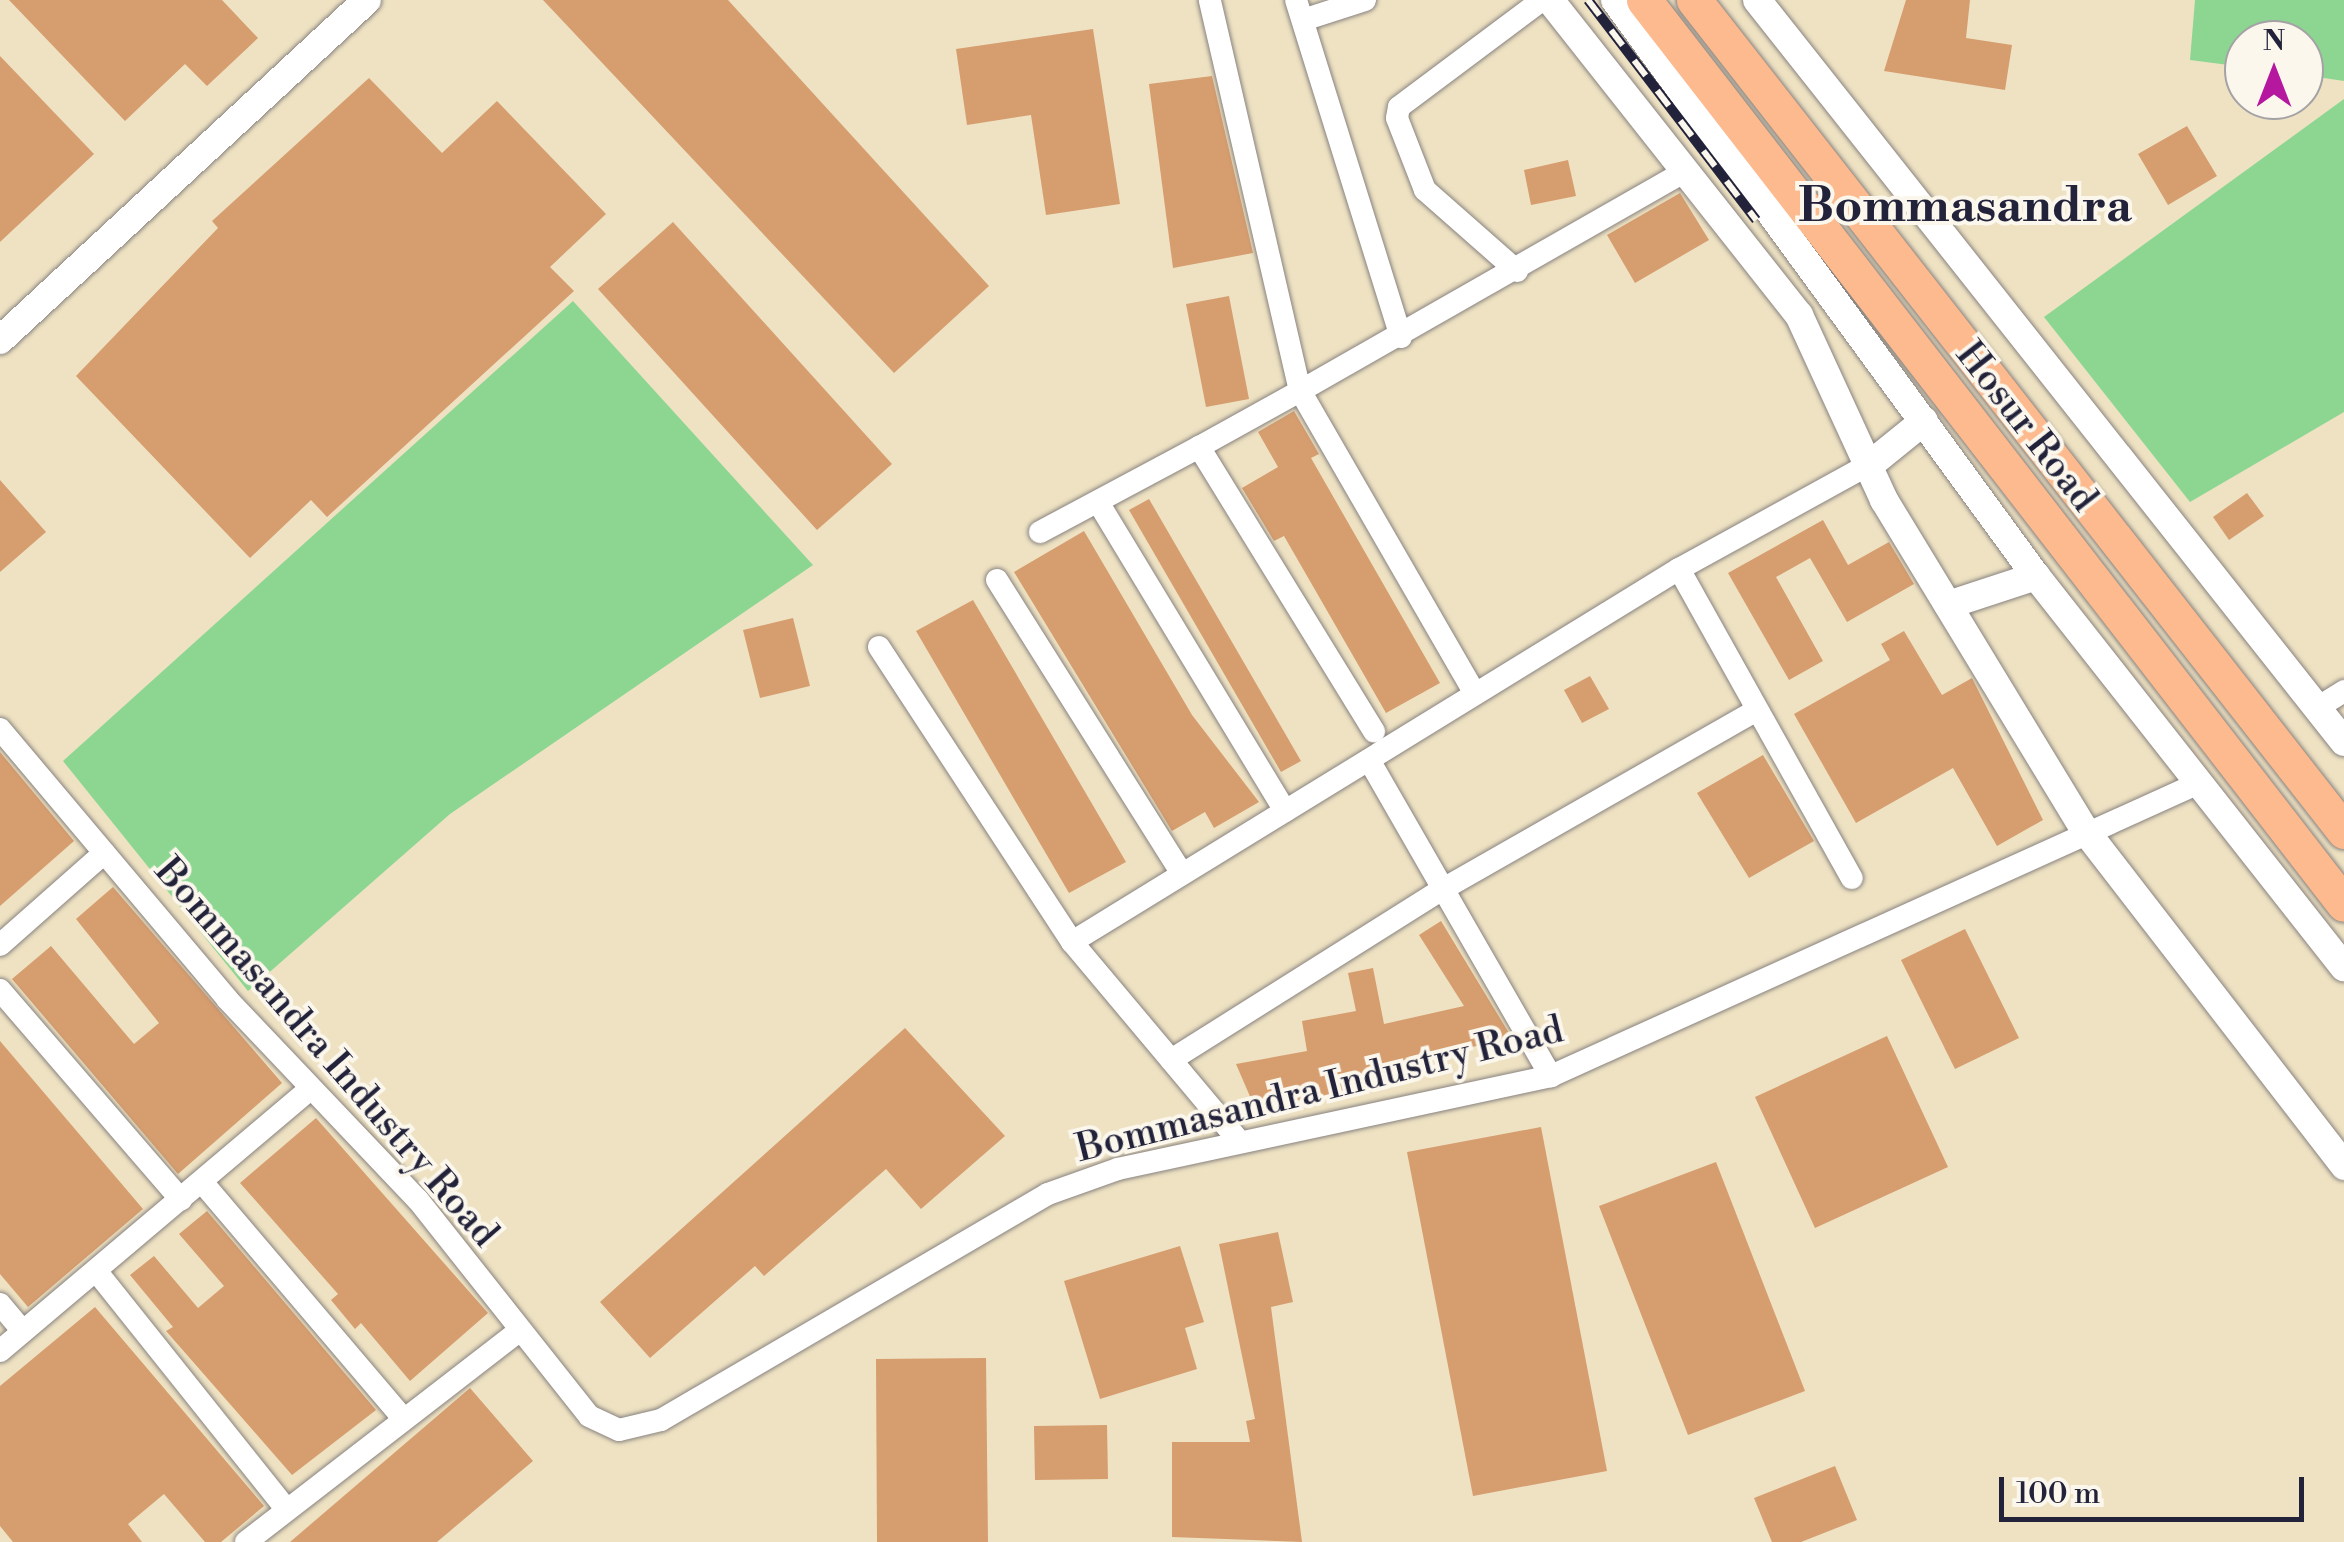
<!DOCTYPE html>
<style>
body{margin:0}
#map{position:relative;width:2344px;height:1542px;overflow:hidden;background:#eee2c3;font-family:"Libre Bodoni",serif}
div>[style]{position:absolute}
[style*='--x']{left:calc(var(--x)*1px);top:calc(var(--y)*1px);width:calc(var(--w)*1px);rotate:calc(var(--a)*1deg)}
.green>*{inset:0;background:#8dd692}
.building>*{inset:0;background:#d69d6f}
.roads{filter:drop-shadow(0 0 2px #88827f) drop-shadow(0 0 2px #88827f)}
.minor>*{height:22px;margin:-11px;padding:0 11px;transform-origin:11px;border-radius:11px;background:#fff}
.tertiary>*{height:28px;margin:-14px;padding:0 14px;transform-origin:14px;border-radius:14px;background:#fff}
.trunk>*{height:35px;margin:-17.5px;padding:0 17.5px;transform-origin:17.5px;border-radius:17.5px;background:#fcba8e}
.rail>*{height:10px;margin-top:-5px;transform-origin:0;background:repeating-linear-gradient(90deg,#fbf7ec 0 19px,#22223b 0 38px);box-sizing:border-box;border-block:2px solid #22223b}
span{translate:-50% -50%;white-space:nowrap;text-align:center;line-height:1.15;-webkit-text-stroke:8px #fbf7ec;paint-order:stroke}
.street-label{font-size:38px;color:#22223b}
.district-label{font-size:48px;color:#22223b;font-weight:700}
.north{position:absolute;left:2224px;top:20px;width:100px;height:100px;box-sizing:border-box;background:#fbf7ec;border:2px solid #a4a2a5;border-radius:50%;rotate:0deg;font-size:28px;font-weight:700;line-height:40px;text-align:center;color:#22223b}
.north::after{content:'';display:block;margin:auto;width:35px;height:45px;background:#b5179e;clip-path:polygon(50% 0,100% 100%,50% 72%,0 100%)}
.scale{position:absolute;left:1999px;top:1477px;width:305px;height:45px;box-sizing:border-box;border:5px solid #22223b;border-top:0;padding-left:12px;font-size:30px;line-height:35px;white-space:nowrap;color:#22223b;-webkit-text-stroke:8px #fbf7ec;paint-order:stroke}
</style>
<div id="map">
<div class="green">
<div style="clip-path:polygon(2195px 0,2344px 0,2344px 81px,2304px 75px,2304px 40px,2244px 40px,2244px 67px,2190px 60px)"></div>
<div style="clip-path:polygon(2344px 99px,2344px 412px,2190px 502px,2044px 317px)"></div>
<div style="clip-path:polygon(573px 301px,813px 565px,450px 814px,248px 991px,63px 761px)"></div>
</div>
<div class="building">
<div style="clip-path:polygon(9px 0,222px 0,258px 38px,207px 86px,185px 64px,125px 121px)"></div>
<div style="clip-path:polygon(543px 0,728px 0,989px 286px,894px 373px)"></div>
<div style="clip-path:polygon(1906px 0,1970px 0,1966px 38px,2012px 45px,2005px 90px,1884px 71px)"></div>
<div style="clip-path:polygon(1093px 29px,1120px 204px,1046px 215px,1031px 115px,967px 125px,956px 49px)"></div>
<div style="clip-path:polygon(0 56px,94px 154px,0 242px)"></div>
<div style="clip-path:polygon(1212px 76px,1253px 253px,1173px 268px,1149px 84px)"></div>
<div style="clip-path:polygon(369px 78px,442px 153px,497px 101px,606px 214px,550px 267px,574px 291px,327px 517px,311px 500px,250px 558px,76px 376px,218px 228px,212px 221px)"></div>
<div style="clip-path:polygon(2187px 126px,2217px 176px,2168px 205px,2138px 154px)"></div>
<div style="clip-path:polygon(1568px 160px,1576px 196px,1531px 205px,1524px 170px)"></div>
<div style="clip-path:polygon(1680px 193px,1709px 240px,1635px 283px,1607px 235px)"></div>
<div style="clip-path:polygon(673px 222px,892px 464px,817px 530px,598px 289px)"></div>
<div style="clip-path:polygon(1229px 296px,1249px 399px,1206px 407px,1186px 304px)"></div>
<div style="clip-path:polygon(1294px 411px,1319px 454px,1311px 458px,1440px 683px,1386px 713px,1284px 536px,1274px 541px,1242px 488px,1278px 467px,1258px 432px)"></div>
<div style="clip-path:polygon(0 480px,46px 532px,0 572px)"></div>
<div style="clip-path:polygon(2247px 493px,2264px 516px,2229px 540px,2213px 517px)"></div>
<div style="clip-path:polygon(1149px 499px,1301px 761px,1281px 772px,1129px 510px)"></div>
<div style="clip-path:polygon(1823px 520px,1848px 565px,1889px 542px,1914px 584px,1847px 622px,1810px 558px,1776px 577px,1823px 661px,1789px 680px,1728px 573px)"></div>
<div style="clip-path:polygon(1084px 531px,1192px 715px,1259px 802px,1214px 828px,1205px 812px,1172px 831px,1014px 572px)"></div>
<div style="clip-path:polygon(973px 600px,1126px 862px,1069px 893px,916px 631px)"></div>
<div style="clip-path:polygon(793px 618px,810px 686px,760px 698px,743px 630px)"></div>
<div style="clip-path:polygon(1904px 631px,1942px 695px,1972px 678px,2043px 820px,1997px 846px,1953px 768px,1856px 823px,1794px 714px,1890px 660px,1881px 644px)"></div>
<div style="clip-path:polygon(1590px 676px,1609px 709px,1582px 723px,1564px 690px)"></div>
<div style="clip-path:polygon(0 752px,74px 841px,0 906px)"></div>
<div style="clip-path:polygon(1763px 755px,1814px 841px,1749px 878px,1697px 793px)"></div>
<div style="clip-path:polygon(113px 887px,282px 1083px,178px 1174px,12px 979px,51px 946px,134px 1044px,159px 1023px,76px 919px)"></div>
<div style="clip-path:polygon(1441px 921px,1512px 1038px,1365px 1071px,1368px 1088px,1255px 1108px,1236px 1064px,1307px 1051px,1302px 1021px,1356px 1011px,1348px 973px,1373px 968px,1384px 1024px,1464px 1006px,1419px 935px)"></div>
<div style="clip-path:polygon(1965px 929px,2019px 1038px,1955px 1069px,1901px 960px)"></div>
<div style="clip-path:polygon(905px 1028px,1005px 1136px,921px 1209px,886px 1169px,764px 1276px,755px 1266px,650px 1358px,600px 1302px)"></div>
<div style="clip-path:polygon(1887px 1036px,1948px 1167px,1815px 1228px,1755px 1097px)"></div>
<div style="clip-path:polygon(0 1041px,143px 1209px,28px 1307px,0 1274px)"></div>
<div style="clip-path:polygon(316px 1118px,488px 1313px,410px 1381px,361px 1323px,355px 1329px,331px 1300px,338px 1294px,240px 1183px)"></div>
<div style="clip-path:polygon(1541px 1127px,1607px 1471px,1473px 1496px,1407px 1152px)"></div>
<div style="clip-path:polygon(1716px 1162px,1805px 1391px,1688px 1435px,1599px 1206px)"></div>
<div style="clip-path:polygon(207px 1211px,376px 1410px,292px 1475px,166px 1331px,173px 1327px,130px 1275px,154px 1256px,198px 1308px,224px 1286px,179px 1234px)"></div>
<div style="clip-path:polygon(1278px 1232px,1293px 1302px,1271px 1307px,1302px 1542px,1172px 1537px,1172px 1442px,1250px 1442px,1246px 1421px,1255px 1419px,1219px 1244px)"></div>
<div style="clip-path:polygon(1180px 1246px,1204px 1322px,1185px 1328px,1197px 1369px,1100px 1399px,1064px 1281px)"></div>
<div style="clip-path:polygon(95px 1307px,264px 1506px,221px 1542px,205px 1542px,164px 1494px,128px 1524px,142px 1542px,13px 1542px,0 1526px,0 1386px)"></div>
<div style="clip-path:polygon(986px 1358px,988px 1542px,877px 1542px,876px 1359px)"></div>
<div style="clip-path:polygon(470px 1388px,533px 1461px,437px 1542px,290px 1542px)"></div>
<div style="clip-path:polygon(1107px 1425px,1108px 1479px,1035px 1480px,1034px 1426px)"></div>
<div style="clip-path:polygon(1835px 1466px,1857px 1520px,1801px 1542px,1772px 1542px,1754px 1498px)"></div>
</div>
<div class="roads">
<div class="minor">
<div style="--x:1296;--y:0;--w:353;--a:72.7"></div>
<div style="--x:1306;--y:19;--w:62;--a:-17.9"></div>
<div style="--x:1517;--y:271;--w:123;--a:-138.6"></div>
<div style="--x:1425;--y:190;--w:77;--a:-111.3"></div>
<div style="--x:1397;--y:118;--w:11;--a:-80"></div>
<div style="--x:1399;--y:107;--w:179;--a:-36.8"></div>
<div style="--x:1199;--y:447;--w:115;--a:-29"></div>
<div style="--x:1300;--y:391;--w:401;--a:-103"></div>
<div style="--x:1098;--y:502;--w:361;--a:58.8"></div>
<div style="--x:1040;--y:532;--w:180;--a:-28.1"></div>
<div style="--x:1199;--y:447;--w:334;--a:58.4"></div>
<div style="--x:1679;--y:569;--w:354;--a:60.8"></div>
<div style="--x:997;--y:580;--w:347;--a:57.8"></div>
<div style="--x:879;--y:647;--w:353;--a:56.8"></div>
<div style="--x:1072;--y:942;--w:712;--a:-31.57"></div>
<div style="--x:1679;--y:569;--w:220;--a:-28.8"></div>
<div style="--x:1474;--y:692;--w:348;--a:-120"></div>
<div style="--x:1300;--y:391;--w:442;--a:-29.7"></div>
<div style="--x:2317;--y:708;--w:32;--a:-32"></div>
<div style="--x:0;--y:729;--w:353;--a:49.9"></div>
<div style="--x:227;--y:999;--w:277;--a:46.5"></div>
<div style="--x:418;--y:1200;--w:275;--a:51.6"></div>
<div style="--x:589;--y:1416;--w:33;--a:25"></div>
<div style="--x:619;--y:1430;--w:43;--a:-13.4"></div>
<div style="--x:661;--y:1420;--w:448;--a:-30.3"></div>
<div style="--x:1048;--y:1194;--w:74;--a:-19.7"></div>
<div style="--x:1118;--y:1169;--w:443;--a:-12.1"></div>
<div style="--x:1551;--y:1076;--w:711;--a:-24.33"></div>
<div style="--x:1369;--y:760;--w:365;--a:60.1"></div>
<div style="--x:1072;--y:942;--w:261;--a:50"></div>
<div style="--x:0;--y:945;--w:139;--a:-41.5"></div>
<div style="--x:0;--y:990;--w:277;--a:49.2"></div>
<div style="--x:1171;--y:1060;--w:321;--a:-32.2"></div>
<div style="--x:1443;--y:889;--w:361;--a:-29.7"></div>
<div style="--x:202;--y:1182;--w:310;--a:49.6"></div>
<div style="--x:97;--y:1272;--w:303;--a:51.4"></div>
<div style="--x:0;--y:1304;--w:35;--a:50"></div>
<div style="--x:0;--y:1351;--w:404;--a:-40.2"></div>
<div style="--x:246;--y:1542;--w:344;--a:-37.7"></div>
</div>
<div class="tertiary">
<div style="--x:1550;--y:0;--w:402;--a:51.7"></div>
<div style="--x:1799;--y:315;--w:204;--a:65.3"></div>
<div style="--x:1884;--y:500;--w:385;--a:58.7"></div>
<div style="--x:2084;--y:829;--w:426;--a:52.3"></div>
<div style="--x:1615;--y:0;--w:713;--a:53.84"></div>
<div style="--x:2036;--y:576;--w:498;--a:51.8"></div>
<div style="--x:1757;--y:0;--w:946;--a:51.65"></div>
<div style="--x:0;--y:340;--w:500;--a:-42.81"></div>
<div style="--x:1872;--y:463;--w:67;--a:-38.9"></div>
<div style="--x:1948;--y:605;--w:93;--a:-18.2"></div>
</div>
<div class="trunk">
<div style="--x:1644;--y:0;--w:1143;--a:52.25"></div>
<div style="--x:1694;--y:0;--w:1055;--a:51.97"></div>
</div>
</div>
<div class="rail">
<div style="--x:1588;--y:0;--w:277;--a:52.6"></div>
</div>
<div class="street-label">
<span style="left:2026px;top:427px;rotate:52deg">Hosur Road</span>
<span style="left:326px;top:1053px;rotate:49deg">Bommasandra Industry Road</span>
<span style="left:1320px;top:1090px;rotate:-14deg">Bommasandra Industry Road</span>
</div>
<div class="district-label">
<span style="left:1965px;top:208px">Bommasandra</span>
</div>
<div class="north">N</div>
<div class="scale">100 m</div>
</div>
